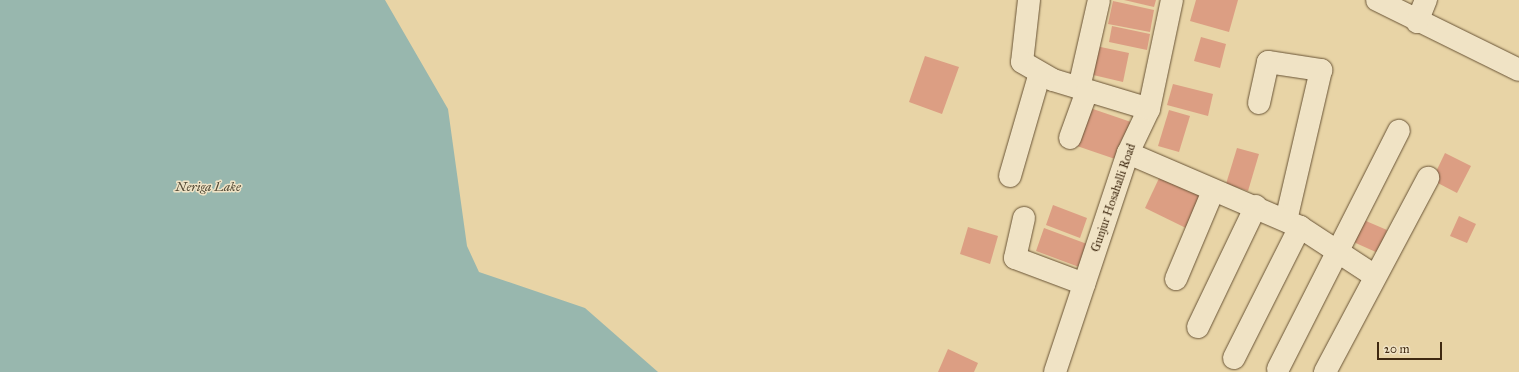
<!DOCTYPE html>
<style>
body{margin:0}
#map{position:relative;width:1519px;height:372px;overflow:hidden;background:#e8d4a6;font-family:"IM FELL Great Primer",serif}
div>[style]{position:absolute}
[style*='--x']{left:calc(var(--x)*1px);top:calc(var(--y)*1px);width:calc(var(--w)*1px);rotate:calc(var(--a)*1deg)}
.water>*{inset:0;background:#98b7ae}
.building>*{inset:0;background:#dc9e83}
.roads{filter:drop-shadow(0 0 1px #695436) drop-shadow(0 0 1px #695436)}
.minor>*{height:22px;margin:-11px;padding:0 11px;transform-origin:11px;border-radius:11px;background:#f0e3c5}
span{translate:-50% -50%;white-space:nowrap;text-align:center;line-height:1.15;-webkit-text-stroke:3px #f0e3c5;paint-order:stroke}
.street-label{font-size:12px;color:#3f2911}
.water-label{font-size:13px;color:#554c38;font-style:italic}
.scale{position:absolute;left:1377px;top:342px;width:65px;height:18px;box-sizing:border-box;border:2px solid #3f2911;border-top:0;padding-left:5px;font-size:12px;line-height:14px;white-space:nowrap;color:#3f2911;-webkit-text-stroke:3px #f0e3c5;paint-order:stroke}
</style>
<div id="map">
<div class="water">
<div style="clip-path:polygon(0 0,385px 0,448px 109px,467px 246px,479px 272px,585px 308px,658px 372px,0 372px)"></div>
</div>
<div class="building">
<div style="clip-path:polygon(1124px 0,1156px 0,1154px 7px)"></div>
<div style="clip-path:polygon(1196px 0,1238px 0,1229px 32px,1190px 21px)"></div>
<div style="clip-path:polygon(1113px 1px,1154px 10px,1150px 32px,1108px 24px)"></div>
<div style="clip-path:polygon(1112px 26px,1150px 34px,1147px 50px,1109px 42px)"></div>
<div style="clip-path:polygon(1201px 37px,1226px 44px,1220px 68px,1194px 61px)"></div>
<div style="clip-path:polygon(1096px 46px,1129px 53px,1123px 82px,1089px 74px)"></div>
<div style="clip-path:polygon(925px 56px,959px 67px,942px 114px,909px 102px)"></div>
<div style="clip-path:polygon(1173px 84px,1213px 94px,1208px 116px,1167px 105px)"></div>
<div style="clip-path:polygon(1090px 108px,1131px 122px,1118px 160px,1077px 146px)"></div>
<div style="clip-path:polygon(1169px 110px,1190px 116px,1179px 152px,1158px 146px)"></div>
<div style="clip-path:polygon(1237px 148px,1259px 154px,1248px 191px,1226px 184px)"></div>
<div style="clip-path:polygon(1445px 153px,1471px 166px,1457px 193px,1432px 180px)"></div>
<div style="clip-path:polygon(1161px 174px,1204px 195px,1188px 229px,1145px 208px)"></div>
<div style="clip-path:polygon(1053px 205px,1087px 218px,1080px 238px,1046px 225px)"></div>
<div style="clip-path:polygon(1459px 216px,1476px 224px,1467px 243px,1450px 236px)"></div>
<div style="clip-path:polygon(1359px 218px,1387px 230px,1378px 253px,1349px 240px)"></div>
<div style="clip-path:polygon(968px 227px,998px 236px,990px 264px,960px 254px)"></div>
<div style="clip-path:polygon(1044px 228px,1087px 244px,1079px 267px,1036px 251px)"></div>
<div style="clip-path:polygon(948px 349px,978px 363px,974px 372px,938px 372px)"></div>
</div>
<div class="roads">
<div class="minor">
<div style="--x:1029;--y:0;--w:62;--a:96.4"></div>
<div style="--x:1022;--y:62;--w:36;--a:30"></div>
<div style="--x:1053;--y:80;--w:100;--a:16.8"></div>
<div style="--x:1377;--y:0;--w:158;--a:26.2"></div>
<div style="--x:1417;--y:22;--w:24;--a:-68"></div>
<div style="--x:1079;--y:88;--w:90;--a:-77.2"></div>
<div style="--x:1259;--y:103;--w:42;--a:-77.6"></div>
<div style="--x:1268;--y:62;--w:54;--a:8.6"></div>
<div style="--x:1321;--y:70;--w:154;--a:103.1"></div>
<div style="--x:1070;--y:138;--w:50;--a:-70.1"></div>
<div style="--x:1128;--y:153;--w:187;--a:23.3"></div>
<div style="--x:1300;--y:227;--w:90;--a:33.2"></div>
<div style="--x:1010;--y:176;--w:107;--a:-73.8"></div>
<div style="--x:1024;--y:218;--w:41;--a:102.7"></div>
<div style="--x:1015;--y:258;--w:74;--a:20.6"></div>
<div style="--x:1176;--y:279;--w:95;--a:-67.2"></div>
<div style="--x:1198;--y:327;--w:134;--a:-64.4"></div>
<div style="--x:1234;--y:358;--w:147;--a:-63.3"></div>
<div style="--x:1278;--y:369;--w:267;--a:-63.1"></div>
<div style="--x:1055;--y:372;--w:231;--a:-71.6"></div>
<div style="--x:1128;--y:153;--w:49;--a:-64.5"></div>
<div style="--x:1149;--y:109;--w:111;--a:-78.1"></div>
<div style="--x:1325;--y:372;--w:220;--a:-62"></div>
</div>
</div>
<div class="street-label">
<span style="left:1114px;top:198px;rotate:-71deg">Gunjur Hosahalli Road</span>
</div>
<div class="water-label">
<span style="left:208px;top:187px">Neriga Lake</span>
</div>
<div class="scale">20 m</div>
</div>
